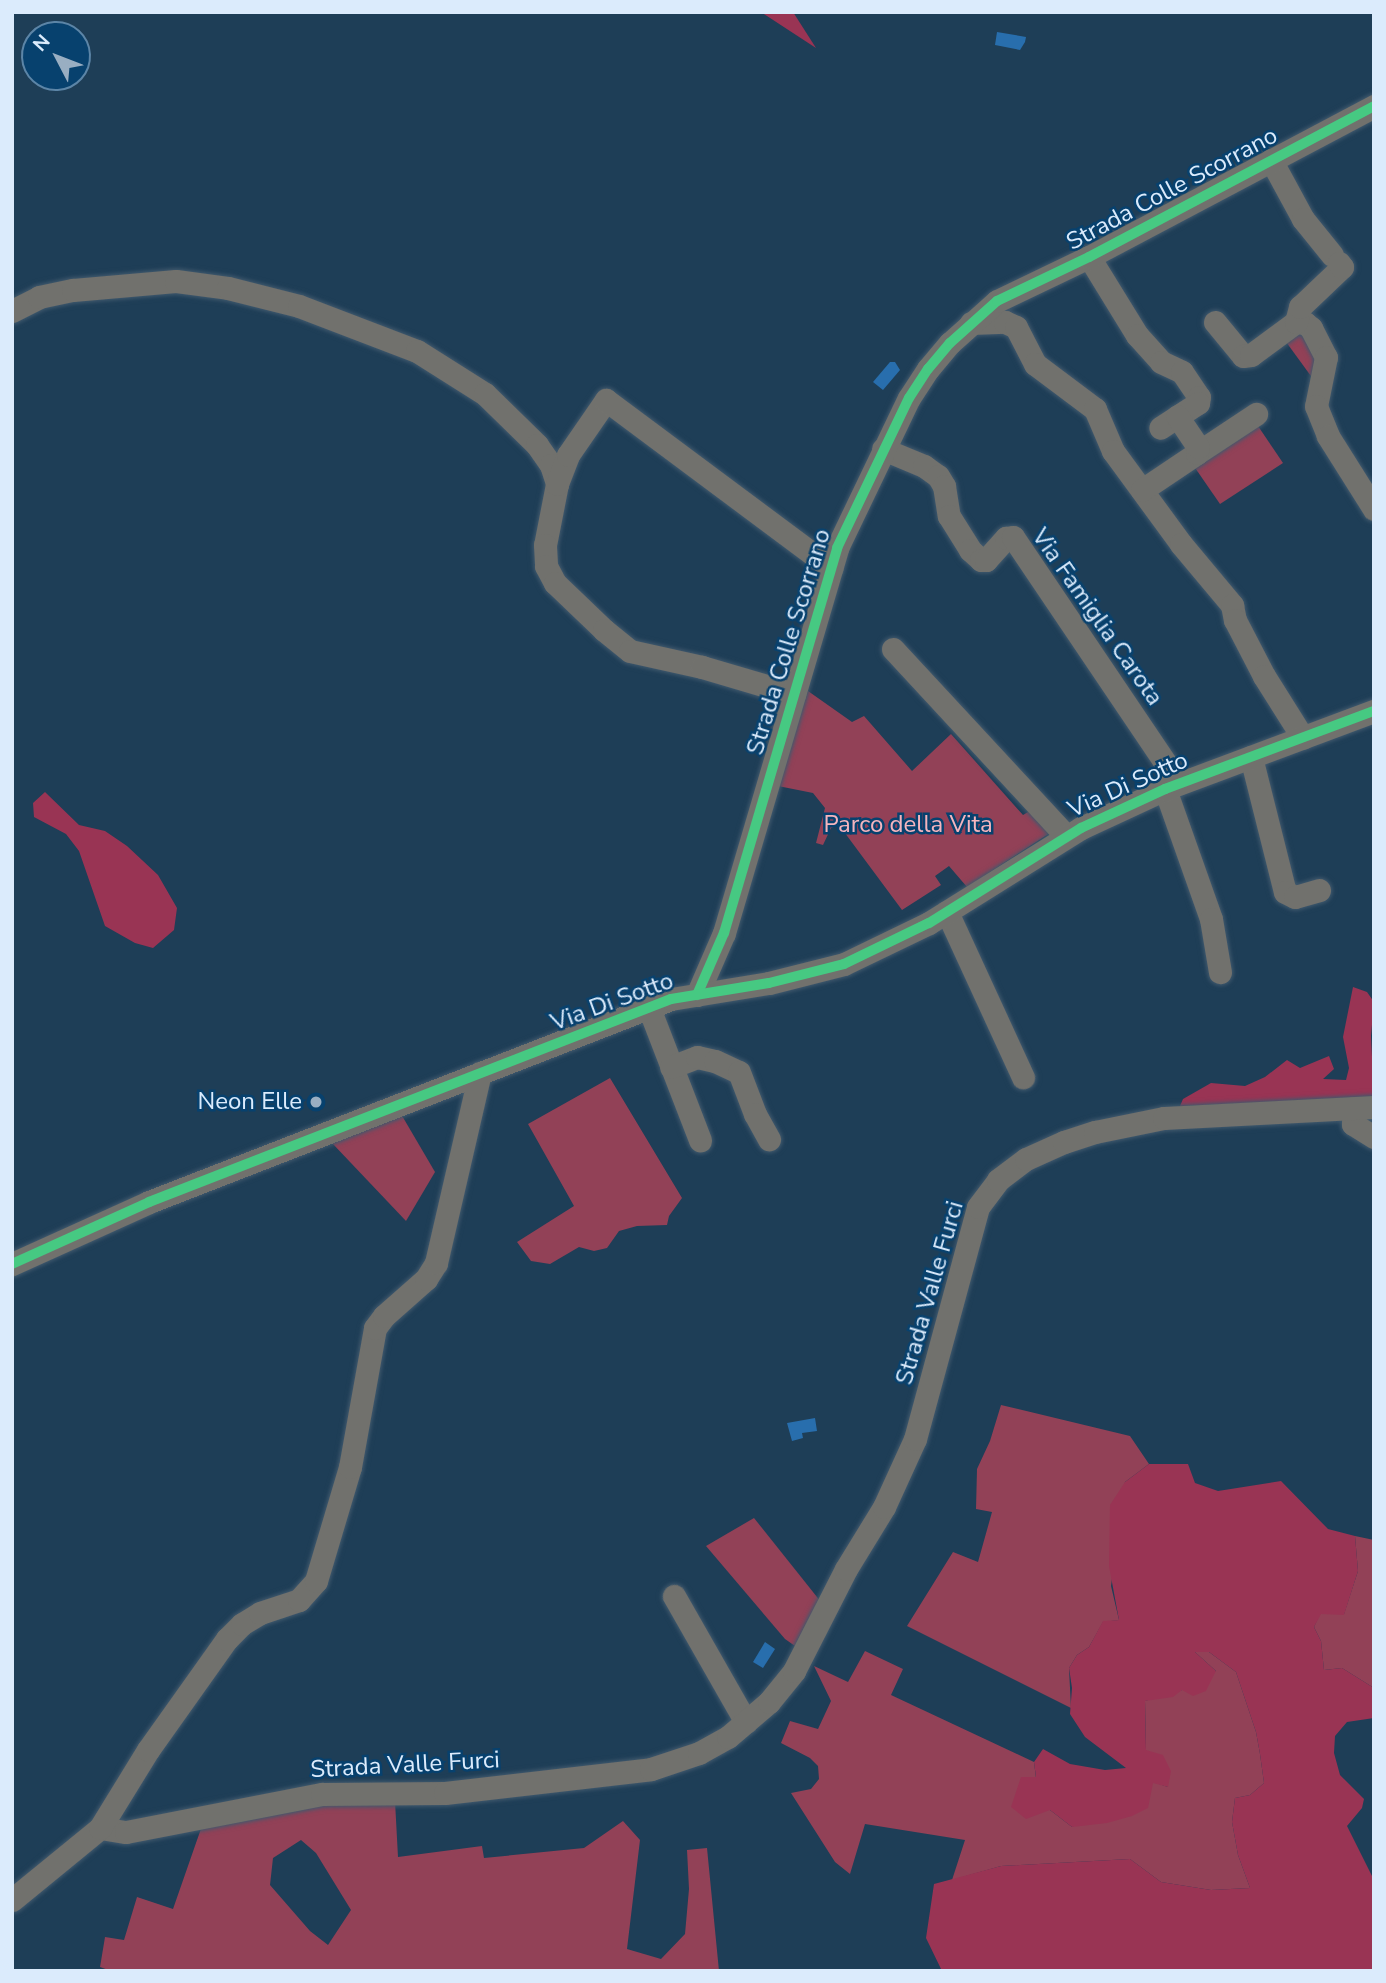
<!DOCTYPE html>
<style>
body{margin:0}
#map{position:relative;width:1386px;height:1983px;overflow:hidden;background:#1e3e57;font-family:"Nunito Sans",sans-serif}
div>[style]{position:absolute}
[style*='--x']{left:calc(var(--x)*1px);top:calc(var(--y)*1px);width:calc(var(--w)*1px);rotate:calc(var(--a)*1deg)}
.green>*{inset:0;background:#924157}
.forest>*{inset:0;background:#993454}
.water>*{inset:0;background:#286ead}
.roads{filter:drop-shadow(0 0 2px #41596d) drop-shadow(0 0 2px #41596d)}
.minor>*{height:23px;margin:-11.5px;padding:0 11.5px;transform-origin:11.5px;border-radius:11.5px;background:#71716d}
.cycleway>*{height:10px;margin:-5px;padding:0 5px;transform-origin:5px;border-radius:5px;background:#46c982}
.dots>*{width:19px;height:19px;translate:-50% -50%;box-sizing:border-box;border:4px solid #07416e;border-radius:50%}
span{translate:-50% -50%;white-space:nowrap;text-align:center;line-height:1.15;-webkit-text-stroke:5px #07416e;paint-order:stroke}
.street-label{font-size:24px;color:#dbebfc}
.park-label{font-size:24px;color:#f5b5be}
.poi-label{font-size:24px;color:#dbebfc}
.right{translate:-100% -50%;text-align:right}
.frame{position:absolute;inset:0;border:14px solid #dbebfc;pointer-events:none}
.north{position:absolute;left:21px;top:21px;width:70px;height:70px;box-sizing:border-box;background:#07416e;border:2px solid #5c85a7;border-radius:50%;rotate:312deg;font-size:19px;font-weight:700;line-height:28px;text-align:center;color:#dbebfc}
.north::after{content:'';display:block;margin:auto;width:24px;height:32px;background:#99aec2;clip-path:polygon(50% 0,100% 100%,50% 72%,0 100%)}
</style>
<div id="map">
<div class="green">
<div style="clip-path:polygon(1294px 326px,1314px 341px,1316px 383px,1281px 335px)"></div>
<div style="clip-path:polygon(1254px 420px,1283px 463px,1220px 504px,1191px 462px)"></div>
<div style="clip-path:polygon(808px 691px,852px 722px,864px 716px,912px 771px,951px 734px,1023px 815px,1033px 809px,1053px 831px,967px 887px,949px 866px,935px 876px,941px 885px,902px 910px,839px 825px,831px 828px,823px 845px,816px 843px,825px 808px,813px 793px,778px 786px)"></div>
<div style="clip-path:polygon(610px 1078px,682px 1198px,669px 1216px,667px 1225px,637px 1226px,619px 1231px,607px 1248px,594px 1251px,579px 1247px,550px 1264px,531px 1261px,517px 1242px,574px 1206px,528px 1124px)"></div>
<div style="clip-path:polygon(401px 1114px,435px 1172px,406px 1221px,332px 1143px)"></div>
<div style="clip-path:polygon(1001px 1405px,1130px 1436px,1149px 1464px,1125px 1482px,1111px 1586px,1119px 1620px,1103px 1622px,1089px 1647px,1077px 1655px,1069px 1668px,1071px 1708px,907px 1626px,953px 1552px,978px 1562px,992px 1512px,976px 1509px,977px 1469px,990px 1441px)"></div>
<div style="clip-path:polygon(754px 1518px,821px 1602px,795px 1646px,785px 1639px,706px 1546px)"></div>
<div style="clip-path:polygon(1355px 1536px,1374px 1540px,1374px 1688px,1342px 1668px,1324px 1670px,1321px 1641px,1314px 1627px,1320px 1614px,1344px 1614px,1358px 1571px)"></div>
<div style="clip-path:polygon(865px 1651px,903px 1669px,891px 1695px,1034px 1762px,1036px 1778px,1050px 1810px,1072px 1827px,1153px 1782px,1168px 1787px,1146px 1751px,1145px 1701px,1182px 1690px,1216px 1671px,1195px 1652px,1209px 1652px,1236px 1672px,1256px 1732px,1260px 1754px,1264px 1783px,1250px 1795px,1235px 1798px,1232px 1822px,1238px 1855px,1250px 1888px,1211px 1890px,1161px 1882px,1130px 1859px,1001px 1866px,952px 1880px,965px 1840px,865px 1824px,850px 1874px,835px 1862px,791px 1793px,811px 1789px,819px 1779px,818px 1766px,810px 1758px,781px 1743px,790px 1721px,818px 1729px,831px 1701px,814px 1666px,848px 1682px)"></div>
<div style="clip-path:polygon(evenodd,395px 1801px,398px 1857px,482px 1846px,484px 1858px,584px 1848px,623px 1821px,640px 1840px,627px 1949px,661px 1959px,685px 1934px,689px 1889px,687px 1850px,707px 1848px,719px 1971px,111px 1971px,100px 1967px,105px 1937px,124px 1940px,137px 1897px,173px 1909px,204px 1820px,310px 1803px,395px 1801px,301px 1840px,316px 1853px,351px 1910px,328px 1945px,310px 1931px,270px 1885px,273px 1858px,301px 1840px)"></div>
</div>
<div class="forest">
<div style="clip-path:polygon(761px 12px,793px 12px,816px 48px)"></div>
<div style="clip-path:polygon(45px 792px,79px 825px,105px 831px,127px 846px,158px 875px,177px 908px,174px 930px,153px 948px,135px 943px,105px 926px,79px 851px,66px 834px,34px 817px,33px 803px)"></div>
<div style="clip-path:polygon(1353px 987px,1367px 992px,1374px 1002px,1371px 1036px,1374px 1098px,1180px 1106px,1183px 1099px,1211px 1083px,1245px 1086px,1265px 1077px,1287px 1060px,1300px 1068px,1329px 1056px,1334px 1069px,1323px 1079px,1346px 1080px,1349px 1068px,1343px 1037px)"></div>
<div style="clip-path:polygon(1149px 1464px,1188px 1464px,1195px 1483px,1218px 1491px,1281px 1481px,1328px 1529px,1355px 1536px,1358px 1571px,1344px 1615px,1321px 1614px,1314px 1627px,1321px 1641px,1324px 1670px,1342px 1668px,1374px 1688px,1374px 1718px,1347px 1722px,1335px 1736px,1334px 1753px,1340px 1775px,1364px 1799px,1362px 1808px,1347px 1826px,1374px 1880px,1374px 1971px,942px 1971px,926px 1938px,934px 1884px,1001px 1866px,1130px 1859px,1161px 1882px,1211px 1890px,1250px 1888px,1238px 1855px,1232px 1822px,1235px 1798px,1250px 1795px,1264px 1783px,1260px 1754px,1256px 1732px,1236px 1672px,1209px 1652px,1195px 1652px,1216px 1671px,1206px 1691px,1193px 1696px,1182px 1690px,1173px 1697px,1145px 1701px,1146px 1750px,1163px 1755px,1171px 1771px,1168px 1787px,1153px 1783px,1148px 1808px,1132px 1816px,1107px 1823px,1072px 1827px,1050px 1810px,1026px 1819px,1011px 1807px,1021px 1777px,1036px 1777px,1034px 1762px,1043px 1749px,1070px 1764px,1105px 1770px,1126px 1768px,1085px 1737px,1070px 1714px,1072px 1688px,1069px 1668px,1077px 1655px,1089px 1647px,1103px 1621px,1119px 1620px,1109px 1566px,1110px 1505px,1125px 1482px)"></div>
</div>
<div class="water">
<div style="clip-path:polygon(997px 32px,1026px 37px,1025px 42px,1020px 50px,995px 45px)"></div>
<div style="clip-path:polygon(890px 362px,895px 362px,900px 370px,883px 390px,873px 382px)"></div>
<div style="clip-path:polygon(815px 1418px,817px 1431px,802px 1433px,803px 1438px,792px 1441px,787px 1423px)"></div>
<div style="clip-path:polygon(765px 1642px,775px 1649px,763px 1668px,753px 1662px)"></div>
</div>
<div class="roads">
<div class="minor">
<div style="--x:1271;--y:160;--w:67;--a:61.5"></div>
<div style="--x:1303;--y:219;--w:46;--a:51.1"></div>
<div style="--x:1089;--y:257;--w:92;--a:58.4"></div>
<div style="--x:1137;--y:335;--w:36;--a:48"></div>
<div style="--x:1161;--y:362;--w:23;--a:25"></div>
<div style="--x:1182;--y:372;--w:30;--a:56"></div>
<div style="--x:1199;--y:397;--w:6;--a:99"></div>
<div style="--x:1198;--y:403;--w:45;--a:146.7"></div>
<div style="--x:12;--y:311;--w:30;--a:-27"></div>
<div style="--x:39;--y:297;--w:35;--a:-12"></div>
<div style="--x:73;--y:290;--w:103;--a:-5"></div>
<div style="--x:176;--y:281;--w:52;--a:7.7"></div>
<div style="--x:228;--y:288;--w:73;--a:14.2"></div>
<div style="--x:299;--y:306;--w:126;--a:20.9"></div>
<div style="--x:417;--y:351;--w:80;--a:32.3"></div>
<div style="--x:485;--y:394;--w:73;--a:44.4"></div>
<div style="--x:537;--y:445;--w:24;--a:55"></div>
<div style="--x:551;--y:465;--w:20;--a:72"></div>
<div style="--x:557;--y:484;--w:62;--a:101.1"></div>
<div style="--x:545;--y:545;--w:21;--a:87"></div>
<div style="--x:546;--y:566;--w:19;--a:62"></div>
<div style="--x:555;--y:583;--w:68;--a:43.8"></div>
<div style="--x:604;--y:630;--w:33;--a:39"></div>
<div style="--x:630;--y:651;--w:74;--a:12.5"></div>
<div style="--x:702;--y:667;--w:96;--a:16.4"></div>
<div style="--x:1215;--y:322;--w:44;--a:50.5"></div>
<div style="--x:1243;--y:356;--w:8;--a:-7"></div>
<div style="--x:1251;--y:355;--w:56;--a:-36.3"></div>
<div style="--x:1296;--y:322;--w:9;--a:6"></div>
<div style="--x:1305;--y:323;--w:8;--a:40"></div>
<div style="--x:1311;--y:328;--w:33;--a:63"></div>
<div style="--x:1326;--y:357;--w:50;--a:101.5"></div>
<div style="--x:1316;--y:406;--w:32;--a:68"></div>
<div style="--x:1328;--y:436;--w:86;--a:57.8"></div>
<div style="--x:1296;--y:322;--w:16;--a:-75"></div>
<div style="--x:1300;--y:307;--w:58;--a:-43.6"></div>
<div style="--x:1342;--y:267;--w:5;--a:-127"></div>
<div style="--x:971;--y:323;--w:34;--a:-2"></div>
<div style="--x:1005;--y:322;--w:12;--a:24"></div>
<div style="--x:1016;--y:327;--w:42;--a:62.8"></div>
<div style="--x:1035;--y:364;--w:75;--a:36.9"></div>
<div style="--x:1095;--y:409;--w:46;--a:66.8"></div>
<div style="--x:1113;--y:451;--w:115;--a:53.8"></div>
<div style="--x:1181;--y:544;--w:80;--a:50.1"></div>
<div style="--x:1232;--y:605;--w:15;--a:79"></div>
<div style="--x:1235;--y:620;--w:63;--a:62.6"></div>
<div style="--x:1264;--y:676;--w:73;--a:57.8"></div>
<div style="--x:883;--y:449;--w:44;--a:22.5"></div>
<div style="--x:924;--y:466;--w:17;--a:36"></div>
<div style="--x:938;--y:476;--w:12;--a:59"></div>
<div style="--x:944;--y:486;--w:30;--a:81"></div>
<div style="--x:949;--y:516;--w:40;--a:58"></div>
<div style="--x:970;--y:550;--w:15;--a:42"></div>
<div style="--x:981;--y:560;--w:5;--a:0"></div>
<div style="--x:986;--y:560;--w:30;--a:-48"></div>
<div style="--x:1006;--y:538;--w:7;--a:-8"></div>
<div style="--x:1013;--y:537;--w:297;--a:56"></div>
<div style="--x:1197;--y:453;--w:71;--a:-33.5"></div>
<div style="--x:557;--y:484;--w:31;--a:-69"></div>
<div style="--x:568;--y:455;--w:67;--a:-55.4"></div>
<div style="--x:606;--y:400;--w:281;--a:36.7"></div>
<div style="--x:1142;--y:490;--w:66;--a:-33.9"></div>
<div style="--x:1197;--y:453;--w:6;--a:-81"></div>
<div style="--x:1198;--y:447;--w:37;--a:-124"></div>
<div style="--x:893;--y:649;--w:253;--a:47.2"></div>
<div style="--x:1251;--y:757;--w:139;--a:75.9"></div>
<div style="--x:1285;--y:892;--w:11;--a:27"></div>
<div style="--x:1295;--y:897;--w:25;--a:-16"></div>
<div style="--x:1165;--y:789;--w:138;--a:70.5"></div>
<div style="--x:1211;--y:919;--w:54;--a:80.4"></div>
<div style="--x:947;--y:912;--w:182;--a:65.3"></div>
<div style="--x:697;--y:995;--w:68;--a:-66.5"></div>
<div style="--x:724;--y:933;--w:401;--a:-73.6"></div>
<div style="--x:837;--y:548;--w:166;--a:-64.4"></div>
<div style="--x:909;--y:398;--w:35;--a:-57"></div>
<div style="--x:928;--y:369;--w:34;--a:-50"></div>
<div style="--x:950;--y:343;--w:63;--a:-41.8"></div>
<div style="--x:997;--y:301;--w:102;--a:-25.6"></div>
<div style="--x:1089;--y:257;--w:323;--a:-27.9"></div>
<div style="--x:649;--y:1008;--w:142;--a:68.9"></div>
<div style="--x:671;--y:1067;--w:28;--a:-21"></div>
<div style="--x:697;--y:1057;--w:18;--a:13"></div>
<div style="--x:715;--y:1061;--w:26;--a:25"></div>
<div style="--x:739;--y:1072;--w:45;--a:69.1"></div>
<div style="--x:755;--y:1114;--w:29;--a:61"></div>
<div style="--x:1354;--y:1108;--w:16;--a:94"></div>
<div style="--x:1353;--y:1124;--w:25;--a:32"></div>
<div style="--x:12;--y:1264;--w:150;--a:-24.3"></div>
<div style="--x:149;--y:1202;--w:560;--a:-21.25"></div>
<div style="--x:671;--y:999;--w:99;--a:-9.3"></div>
<div style="--x:769;--y:983;--w:77;--a:-14.2"></div>
<div style="--x:844;--y:964;--w:94;--a:-25.8"></div>
<div style="--x:929;--y:923;--w:179;--a:-32"></div>
<div style="--x:1081;--y:828;--w:93;--a:-24.9"></div>
<div style="--x:1165;--y:789;--w:223;--a:-20.5"></div>
<div style="--x:674;--y:1596;--w:145;--a:60.3"></div>
<div style="--x:100;--y:1828;--w:26;--a:9"></div>
<div style="--x:126;--y:1832;--w:200;--a:-11"></div>
<div style="--x:322;--y:1794;--w:123;--a:-0.5"></div>
<div style="--x:445;--y:1793;--w:207;--a:-6.6"></div>
<div style="--x:651;--y:1769;--w:51;--a:-18.4"></div>
<div style="--x:699;--y:1753;--w:33;--a:-29"></div>
<div style="--x:728;--y:1737;--w:54;--a:-40.5"></div>
<div style="--x:769;--y:1702;--w:40;--a:-51"></div>
<div style="--x:794;--y:1671;--w:114;--a:-63"></div>
<div style="--x:846;--y:1569;--w:73;--a:-58.5"></div>
<div style="--x:884;--y:1507;--w:75;--a:-65.5"></div>
<div style="--x:915;--y:1439;--w:240;--a:-74.8"></div>
<div style="--x:978;--y:1207;--w:34;--a:-53"></div>
<div style="--x:998;--y:1180;--w:35;--a:-37"></div>
<div style="--x:1026;--y:1159;--w:42;--a:-24.1"></div>
<div style="--x:1064;--y:1142;--w:33;--a:-18"></div>
<div style="--x:1095;--y:1132;--w:70;--a:-11.5"></div>
<div style="--x:1164;--y:1118;--w:210;--a:-3"></div>
<div style="--x:12;--y:1900;--w:114;--a:-39.3"></div>
<div style="--x:100;--y:1828;--w:92;--a:-58.4"></div>
<div style="--x:148;--y:1750;--w:136;--a:-54.6"></div>
<div style="--x:227;--y:1639;--w:21;--a:-45"></div>
<div style="--x:242;--y:1624;--w:21;--a:-31"></div>
<div style="--x:260;--y:1613;--w:41;--a:-18.4"></div>
<div style="--x:299;--y:1600;--w:25;--a:-48"></div>
<div style="--x:316;--y:1581;--w:119;--a:-73.4"></div>
<div style="--x:350;--y:1467;--w:141;--a:-79.8"></div>
<div style="--x:375;--y:1328;--w:15;--a:-53"></div>
<div style="--x:384;--y:1316;--w:56;--a:-41.4"></div>
<div style="--x:426;--y:1279;--w:19;--a:-58"></div>
<div style="--x:436;--y:1263;--w:195;--a:-77"></div>
</div>
</div>
<div class="cycleway">
<div style="--x:697;--y:995;--w:68;--a:-66.5"></div>
<div style="--x:724;--y:933;--w:401;--a:-73.6"></div>
<div style="--x:837;--y:548;--w:166;--a:-64.4"></div>
<div style="--x:909;--y:398;--w:35;--a:-57"></div>
<div style="--x:928;--y:369;--w:34;--a:-50"></div>
<div style="--x:950;--y:343;--w:63;--a:-41.8"></div>
<div style="--x:997;--y:301;--w:102;--a:-25.6"></div>
<div style="--x:1089;--y:257;--w:323;--a:-27.9"></div>
<div style="--x:12;--y:1264;--w:150;--a:-24.3"></div>
<div style="--x:149;--y:1202;--w:560;--a:-21.25"></div>
<div style="--x:671;--y:999;--w:99;--a:-9.3"></div>
<div style="--x:769;--y:983;--w:77;--a:-14.2"></div>
<div style="--x:844;--y:964;--w:94;--a:-25.8"></div>
<div style="--x:929;--y:923;--w:179;--a:-32"></div>
<div style="--x:1081;--y:828;--w:93;--a:-24.9"></div>
<div style="--x:1165;--y:789;--w:223;--a:-20.5"></div>
</div>
<div class="dots">
<div style="left:316px;top:1102px;background:#99aec2"></div>
</div>
<div class="street-label">
<span style="left:1172px;top:189px;rotate:-28deg">Strada Colle Scorrano</span>
<span style="left:1097px;top:617px;rotate:55deg">Via Famiglia Carota</span>
<span style="left:789px;top:642px;rotate:-73deg">Strada Colle Scorrano</span>
<span style="left:1128px;top:785px;rotate:-24deg">Via Di Sotto</span>
<span style="left:612px;top:1002px;rotate:-20deg">Via Di Sotto</span>
<span style="left:930px;top:1293px;rotate:-74deg">Strada Valle Furci</span>
<span style="left:405px;top:1765px;rotate:-3deg">Strada Valle Furci</span>
</div>
<div class="park-label">
<span style="left:908px;top:825px">Parco della Vita</span>
</div>
<div class="poi-label">
<span class="right" style="left:302px;top:1102px">Neon Elle</span>
</div>
<div class="frame"></div>
<div class="north">N</div>
</div>
